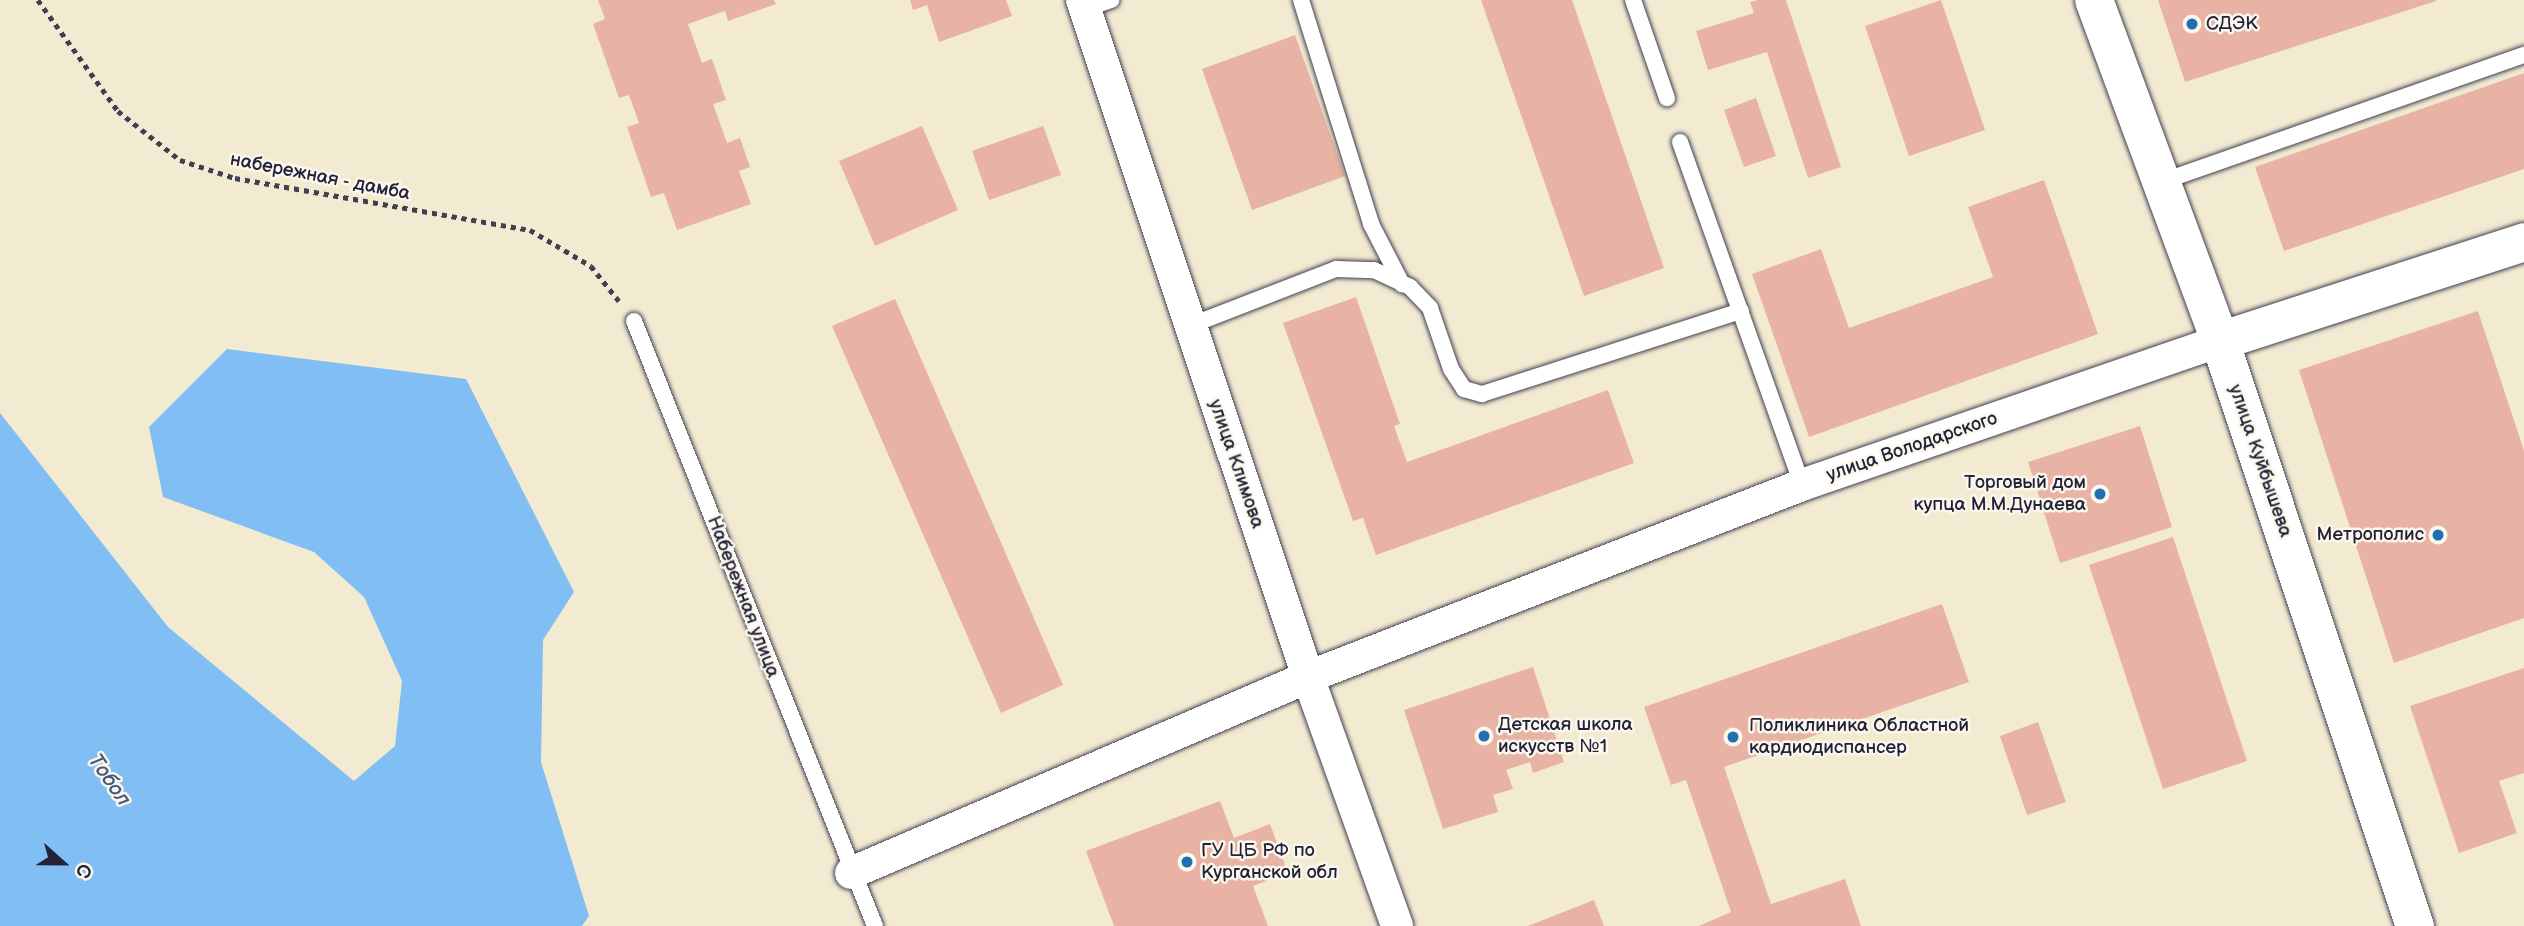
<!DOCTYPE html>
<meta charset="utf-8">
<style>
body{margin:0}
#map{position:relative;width:2524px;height:926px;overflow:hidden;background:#f3ead2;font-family:"Balsamiq Sans",sans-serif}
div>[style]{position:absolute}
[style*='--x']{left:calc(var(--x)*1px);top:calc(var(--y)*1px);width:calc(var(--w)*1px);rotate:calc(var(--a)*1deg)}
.water>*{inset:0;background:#81bef4}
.building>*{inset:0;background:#e8b3a5}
.path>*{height:4.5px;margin-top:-2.25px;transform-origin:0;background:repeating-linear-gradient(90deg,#414052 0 5px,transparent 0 10px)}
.roads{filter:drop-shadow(0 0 2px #414052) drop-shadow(0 0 2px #414052)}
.lane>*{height:16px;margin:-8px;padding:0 8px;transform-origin:8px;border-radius:8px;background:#fff}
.street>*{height:32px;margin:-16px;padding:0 16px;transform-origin:16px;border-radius:16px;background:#fff}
.secondary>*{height:38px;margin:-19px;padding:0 19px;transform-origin:19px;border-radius:19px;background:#fff}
.primary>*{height:38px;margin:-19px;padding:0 19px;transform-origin:19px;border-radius:19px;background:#fff}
.dots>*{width:19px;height:19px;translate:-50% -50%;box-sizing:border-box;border:4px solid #fbf7ec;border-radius:50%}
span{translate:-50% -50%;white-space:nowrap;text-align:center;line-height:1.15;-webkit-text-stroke:5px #fbf7ec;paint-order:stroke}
.poi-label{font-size:19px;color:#22223b}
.left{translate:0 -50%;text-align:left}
.right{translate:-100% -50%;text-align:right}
.street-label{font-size:19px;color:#22223b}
.water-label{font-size:21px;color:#43597c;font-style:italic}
.north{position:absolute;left:28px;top:828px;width:70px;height:70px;-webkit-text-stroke:5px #fbf7ec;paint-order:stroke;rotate:111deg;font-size:19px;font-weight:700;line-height:28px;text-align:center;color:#22223b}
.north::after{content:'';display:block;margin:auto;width:24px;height:32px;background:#22223b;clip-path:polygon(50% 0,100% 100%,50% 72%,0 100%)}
</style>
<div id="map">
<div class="water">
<div style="clip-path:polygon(227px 349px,466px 379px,574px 592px,543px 640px,541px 762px,589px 916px,582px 926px,0 926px,0 413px,168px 627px,354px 781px,395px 746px,402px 681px,364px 597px,314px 552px,163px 497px,149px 427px)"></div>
</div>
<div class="building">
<div style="clip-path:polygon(598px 0,774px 0,776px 4px,728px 21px,725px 11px,688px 24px,702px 63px,712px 59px,726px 100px,713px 104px,727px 143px,740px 138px,750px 167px,739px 171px,751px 204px,677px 230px,664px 193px,651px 197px,627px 127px,639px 123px,629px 95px,619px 98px,593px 24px,605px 19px)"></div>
<div style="clip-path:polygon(910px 0,1006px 0,1012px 16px,939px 42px,927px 5px,913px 10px)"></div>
<div style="clip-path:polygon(1481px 0,1572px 0,1664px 268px,1584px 296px)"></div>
<div style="clip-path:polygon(1758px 0,1786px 0,1841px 167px,1808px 178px,1767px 52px,1708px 70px,1696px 31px,1754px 13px,1750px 2px)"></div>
<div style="clip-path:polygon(1941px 0,1985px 130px,1909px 156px,1865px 26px)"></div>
<div style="clip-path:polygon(2158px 0,2436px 0,2436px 1px,2185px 82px)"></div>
<div style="clip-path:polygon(1295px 35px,1345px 176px,1252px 210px,1202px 69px)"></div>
<div style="clip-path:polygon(2524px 73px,2524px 169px,2284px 251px,2255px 167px)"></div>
<div style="clip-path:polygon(1756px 98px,1776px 156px,1744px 167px,1724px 110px)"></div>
<div style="clip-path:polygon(922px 126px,958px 210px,875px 246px,839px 161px)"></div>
<div style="clip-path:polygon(1043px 126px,1061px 175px,989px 200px,972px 151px)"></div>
<div style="clip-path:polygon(2044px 180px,2098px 334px,1809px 437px,1752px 274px,1821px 249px,1849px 328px,1993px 277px,1968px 207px)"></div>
<div style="clip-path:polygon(1356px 297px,1400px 424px,1394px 426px,1407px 462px,1608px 390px,1634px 463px,1376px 555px,1363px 518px,1353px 521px,1283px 323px)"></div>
<div style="clip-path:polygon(895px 299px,1063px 685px,1001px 713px,832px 326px)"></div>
<div style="clip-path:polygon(2478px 311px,2524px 451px,2524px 618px,2394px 663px,2299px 370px)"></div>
<div style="clip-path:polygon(2140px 426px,2172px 527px,2060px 563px,2028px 462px)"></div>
<div style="clip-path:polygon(2173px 537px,2247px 761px,2163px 789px,2089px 565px)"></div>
<div style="clip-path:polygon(1942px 604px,1969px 682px,1724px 767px,1771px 904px,1845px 879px,1861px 926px,1699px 926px,1731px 912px,1686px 780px,1671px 785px,1644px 707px)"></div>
<div style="clip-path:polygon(1533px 667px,1564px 762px,1533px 773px,1530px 762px,1506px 770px,1513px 789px,1493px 795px,1498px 812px,1443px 829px,1404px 710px)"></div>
<div style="clip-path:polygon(2524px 668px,2524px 773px,2499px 781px,2517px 833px,2459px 853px,2410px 706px)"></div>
<div style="clip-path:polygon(2038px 722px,2066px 802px,2027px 815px,2000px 736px)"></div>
<div style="clip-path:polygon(1220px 801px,1234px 838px,1270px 824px,1288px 873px,1253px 886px,1268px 926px,1114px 926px,1086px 851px)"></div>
<div style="clip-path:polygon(1594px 900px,1604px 926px,1528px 926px)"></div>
</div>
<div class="path">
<div style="--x:38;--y:0;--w:137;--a:54.2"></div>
<div style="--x:118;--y:111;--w:79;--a:38.3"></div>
<div style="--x:180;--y:160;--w:58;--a:18.1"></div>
<div style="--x:235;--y:178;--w:300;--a:10"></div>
<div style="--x:530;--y:230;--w:71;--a:30.5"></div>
<div style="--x:591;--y:266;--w:45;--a:51.3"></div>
</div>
<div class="roads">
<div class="lane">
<div style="--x:1301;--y:0;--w:235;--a:72.6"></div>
<div style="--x:1371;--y:224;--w:68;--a:62.7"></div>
<div style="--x:1633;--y:0;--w:104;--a:70.9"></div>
<div style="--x:1085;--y:9;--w:28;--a:-19"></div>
<div style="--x:1680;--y:142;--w:364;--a:70.4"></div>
<div style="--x:2161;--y:182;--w:385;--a:-19.3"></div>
<div style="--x:634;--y:321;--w:651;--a:68.28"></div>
<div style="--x:1189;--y:326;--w:158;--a:-21.2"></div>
<div style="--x:1336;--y:269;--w:38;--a:2"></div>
<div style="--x:1374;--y:270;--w:40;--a:25"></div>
<div style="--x:1410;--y:287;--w:29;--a:46"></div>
<div style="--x:1430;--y:308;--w:65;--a:71"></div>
<div style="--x:1451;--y:369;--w:24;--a:57"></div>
<div style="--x:1464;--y:389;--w:19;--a:16"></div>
<div style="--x:1482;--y:394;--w:272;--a:-17.8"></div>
</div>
<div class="street">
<div style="--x:1082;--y:0;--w:714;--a:71.54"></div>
<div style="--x:1308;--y:677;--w:264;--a:70.3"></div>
<div style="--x:851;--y:873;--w:497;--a:-23.2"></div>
<div style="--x:1308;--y:677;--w:530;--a:-21.24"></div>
<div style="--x:1802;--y:485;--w:442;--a:-19"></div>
</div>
<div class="secondary">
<div style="--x:2220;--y:341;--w:320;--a:-18"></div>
</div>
<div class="primary">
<div style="--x:2094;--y:0;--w:364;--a:69.7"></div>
<div style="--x:2220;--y:341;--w:617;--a:71.57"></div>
</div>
</div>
<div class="dots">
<div style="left:2192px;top:24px;background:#1f6fb2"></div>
<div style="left:2100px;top:494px;background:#1f6fb2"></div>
<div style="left:2438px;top:535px;background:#1f6fb2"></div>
<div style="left:1484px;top:736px;background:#1f6fb2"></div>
<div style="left:1733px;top:737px;background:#1f6fb2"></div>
<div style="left:1187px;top:862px;background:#1f6fb2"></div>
</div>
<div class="poi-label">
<span class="left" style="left:2206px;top:24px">СДЭК</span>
<span class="right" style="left:2086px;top:494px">Торговый дом<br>купца М.М.Дунаева</span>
<span class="right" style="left:2424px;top:535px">Метрополис</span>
<span class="left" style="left:1498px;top:736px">Детская школа<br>искусств №1</span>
<span class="left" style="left:1749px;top:737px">Поликлиника Областной<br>кардиодиспансер</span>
<span class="left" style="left:1201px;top:862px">ГУ ЦБ РФ по<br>Курганской обл</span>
</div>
<div class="street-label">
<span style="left:320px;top:177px;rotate:11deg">набережная - дамба</span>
<span style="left:1912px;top:447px;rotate:-19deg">улица Володарского</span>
<span style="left:2260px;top:461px;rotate:71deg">улица Куйбышева</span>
<span style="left:1236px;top:464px;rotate:71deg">улица Климова</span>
<span style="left:743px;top:597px;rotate:69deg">Набережная улица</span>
</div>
<div class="water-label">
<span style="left:109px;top:780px;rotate:55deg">Тобол</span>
</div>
<div class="north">С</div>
</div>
